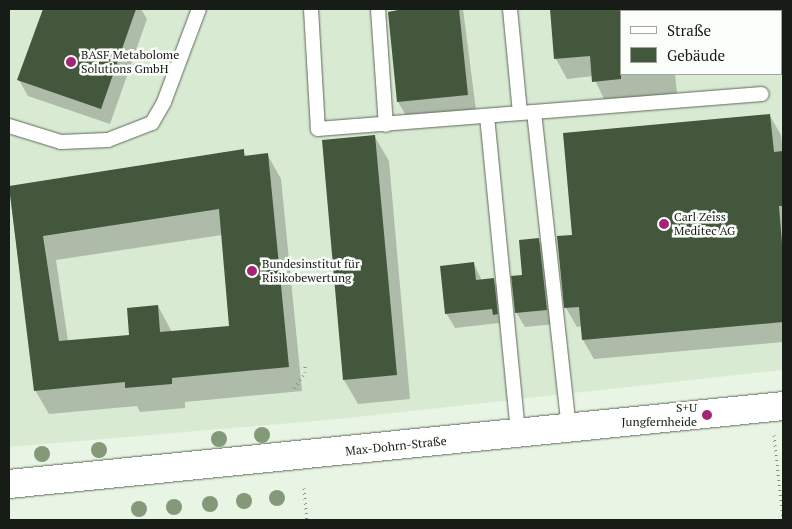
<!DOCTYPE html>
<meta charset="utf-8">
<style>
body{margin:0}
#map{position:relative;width:792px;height:529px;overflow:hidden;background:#e9f5e4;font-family:"PT Serif",serif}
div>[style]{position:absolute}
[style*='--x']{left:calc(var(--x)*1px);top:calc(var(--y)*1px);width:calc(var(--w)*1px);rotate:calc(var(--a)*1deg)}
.built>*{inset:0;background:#d9ead3}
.shadow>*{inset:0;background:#0003}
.building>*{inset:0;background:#43573c}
.path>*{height:3px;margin-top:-1.5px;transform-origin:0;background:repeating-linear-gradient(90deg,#868e82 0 1px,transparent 0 5px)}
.roads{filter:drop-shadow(0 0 1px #5f695b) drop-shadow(0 0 1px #5f695b)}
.lane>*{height:14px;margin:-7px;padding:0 7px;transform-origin:7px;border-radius:7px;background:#fff}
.secondary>*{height:28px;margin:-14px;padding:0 14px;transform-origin:14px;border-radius:14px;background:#fff}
.trees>*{width:16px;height:16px;margin:-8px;border-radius:50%;background:#839978}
.dots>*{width:14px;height:14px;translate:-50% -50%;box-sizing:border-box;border:2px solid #fcfefb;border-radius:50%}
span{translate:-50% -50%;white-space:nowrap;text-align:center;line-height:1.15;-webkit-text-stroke:5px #fcfefb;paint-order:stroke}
.poi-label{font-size:12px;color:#181c16}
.left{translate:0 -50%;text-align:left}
.right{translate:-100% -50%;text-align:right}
.street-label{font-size:12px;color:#181c16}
.frame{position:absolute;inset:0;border:10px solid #181c16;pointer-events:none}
.legend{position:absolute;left:620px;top:10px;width:162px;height:65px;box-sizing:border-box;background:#fcfefb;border:1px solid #a1a49f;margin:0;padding:6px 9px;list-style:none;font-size:15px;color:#181c16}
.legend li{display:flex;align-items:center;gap:10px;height:25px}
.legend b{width:25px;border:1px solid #a1a49f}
</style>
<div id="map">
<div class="built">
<div style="clip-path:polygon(evenodd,9px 9px,783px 9px,783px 370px,339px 419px,9px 447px,9px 9px,621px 11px,781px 11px,781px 74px,621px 74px,621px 11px)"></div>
</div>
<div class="shadow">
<div style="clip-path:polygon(44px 9px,141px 9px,147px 19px,110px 124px,28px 96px,19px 80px)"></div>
<div style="clip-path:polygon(404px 9px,463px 9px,476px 110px,407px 117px,398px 102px,389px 14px,404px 12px)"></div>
<div style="clip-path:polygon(551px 9px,783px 9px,783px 59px,781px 59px,781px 11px,621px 11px,621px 74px,675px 74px,677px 93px,605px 101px,593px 76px,567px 79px,556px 59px)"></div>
<div style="clip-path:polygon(770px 116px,781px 135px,783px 152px,783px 342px,594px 359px,583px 340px,582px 326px,577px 327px,566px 308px,574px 236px)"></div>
<div style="clip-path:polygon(375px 137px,389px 161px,410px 399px,358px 404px,344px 380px)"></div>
<div style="clip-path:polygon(evenodd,243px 150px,247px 157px,267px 154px,281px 179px,302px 391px,185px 402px,185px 408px,140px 412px,137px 406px,49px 414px,35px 390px,9px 188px,243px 150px,222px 235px,231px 327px,172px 332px,158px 306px,130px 336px,68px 341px,56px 260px,222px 235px)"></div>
<div style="clip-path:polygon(538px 239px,547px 254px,555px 324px,525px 327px,516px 312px)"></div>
<div style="clip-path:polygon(474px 264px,482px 281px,493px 280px,502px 294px,502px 329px,499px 323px,455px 328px,446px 313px)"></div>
</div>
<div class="building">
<div style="clip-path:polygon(43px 9px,136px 9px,101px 109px,17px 80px)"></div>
<div style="clip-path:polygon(403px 9px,459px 9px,468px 95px,397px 102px,388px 12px)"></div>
<div style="clip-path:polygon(550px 9px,621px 9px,621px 79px,592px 82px,590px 56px,554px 59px)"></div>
<div style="clip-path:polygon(770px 114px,774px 152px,783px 151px,783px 206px,779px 206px,783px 256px,783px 322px,582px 340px,579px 307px,564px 308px,557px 236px,572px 235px,563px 133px)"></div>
<div style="clip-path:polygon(375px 135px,397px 375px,343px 380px,322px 140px)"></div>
<div style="clip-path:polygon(evenodd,244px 149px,244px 156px,268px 153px,289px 367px,172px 378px,172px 384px,125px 388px,125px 382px,34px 391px,9px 186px,244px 149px,219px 209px,229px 326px,160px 332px,158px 305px,127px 308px,129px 335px,59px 341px,43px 236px,219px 209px)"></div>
<div style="clip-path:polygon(539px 238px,547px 310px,515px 313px,511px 276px,522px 275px,519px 240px)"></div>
<div style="clip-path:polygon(474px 262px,476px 280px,494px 278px,498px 314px,493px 315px,492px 309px,445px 314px,440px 266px)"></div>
</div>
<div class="path">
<div style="--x:294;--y:388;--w:19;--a:-55"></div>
<div style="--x:305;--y:372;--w:6;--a:-90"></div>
<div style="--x:774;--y:435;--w:84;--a:83.9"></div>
<div style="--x:304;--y:488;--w:32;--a:85"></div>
</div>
<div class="roads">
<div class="lane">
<div style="--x:311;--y:9;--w:120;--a:86.7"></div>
<div style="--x:318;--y:129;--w:445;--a:-4.5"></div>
<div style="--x:378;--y:9;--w:116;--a:86.1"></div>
<div style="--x:510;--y:9;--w:104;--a:84.5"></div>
<div style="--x:534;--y:112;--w:319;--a:83.7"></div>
<div style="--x:487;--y:116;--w:320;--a:84.4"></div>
<div style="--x:9;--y:126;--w:54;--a:17.1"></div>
<div style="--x:61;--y:142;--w:47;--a:-2.4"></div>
<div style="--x:108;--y:140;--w:47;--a:-21.1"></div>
<div style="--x:152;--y:123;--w:24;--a:-60"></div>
<div style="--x:164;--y:102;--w:99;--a:-69.4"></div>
</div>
<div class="secondary">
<div style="--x:9;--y:484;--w:778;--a:-5.75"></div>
</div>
</div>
<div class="trees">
<div style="left:262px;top:435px"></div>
<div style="left:219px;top:439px"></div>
<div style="left:99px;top:450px"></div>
<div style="left:42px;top:454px"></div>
<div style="left:277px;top:498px"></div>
<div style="left:244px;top:501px"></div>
<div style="left:210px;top:504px"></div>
<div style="left:174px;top:507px"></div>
<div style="left:139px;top:509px"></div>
</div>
<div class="dots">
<div style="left:71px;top:62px;background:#a42576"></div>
<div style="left:664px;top:224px;background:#a42576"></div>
<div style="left:252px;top:271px;background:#a42576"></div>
<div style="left:707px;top:415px;background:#a42576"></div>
</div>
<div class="poi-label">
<span class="left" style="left:81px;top:62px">BASF Metabolome<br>Solutions GmbH</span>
<span class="left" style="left:674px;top:224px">Carl Zeiss<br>Meditec AG</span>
<span class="left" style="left:262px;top:271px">Bundesinstitut für<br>Risikobewertung</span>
<span class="right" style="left:697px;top:415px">S+U<br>Jungfernheide</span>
</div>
<div class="street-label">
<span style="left:396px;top:446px;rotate:-6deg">Max-Dohrn-Straße</span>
</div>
<div class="frame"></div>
<ul class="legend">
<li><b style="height:6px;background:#fff"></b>Straße</li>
<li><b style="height:14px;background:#43573c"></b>Gebäude</li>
</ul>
</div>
